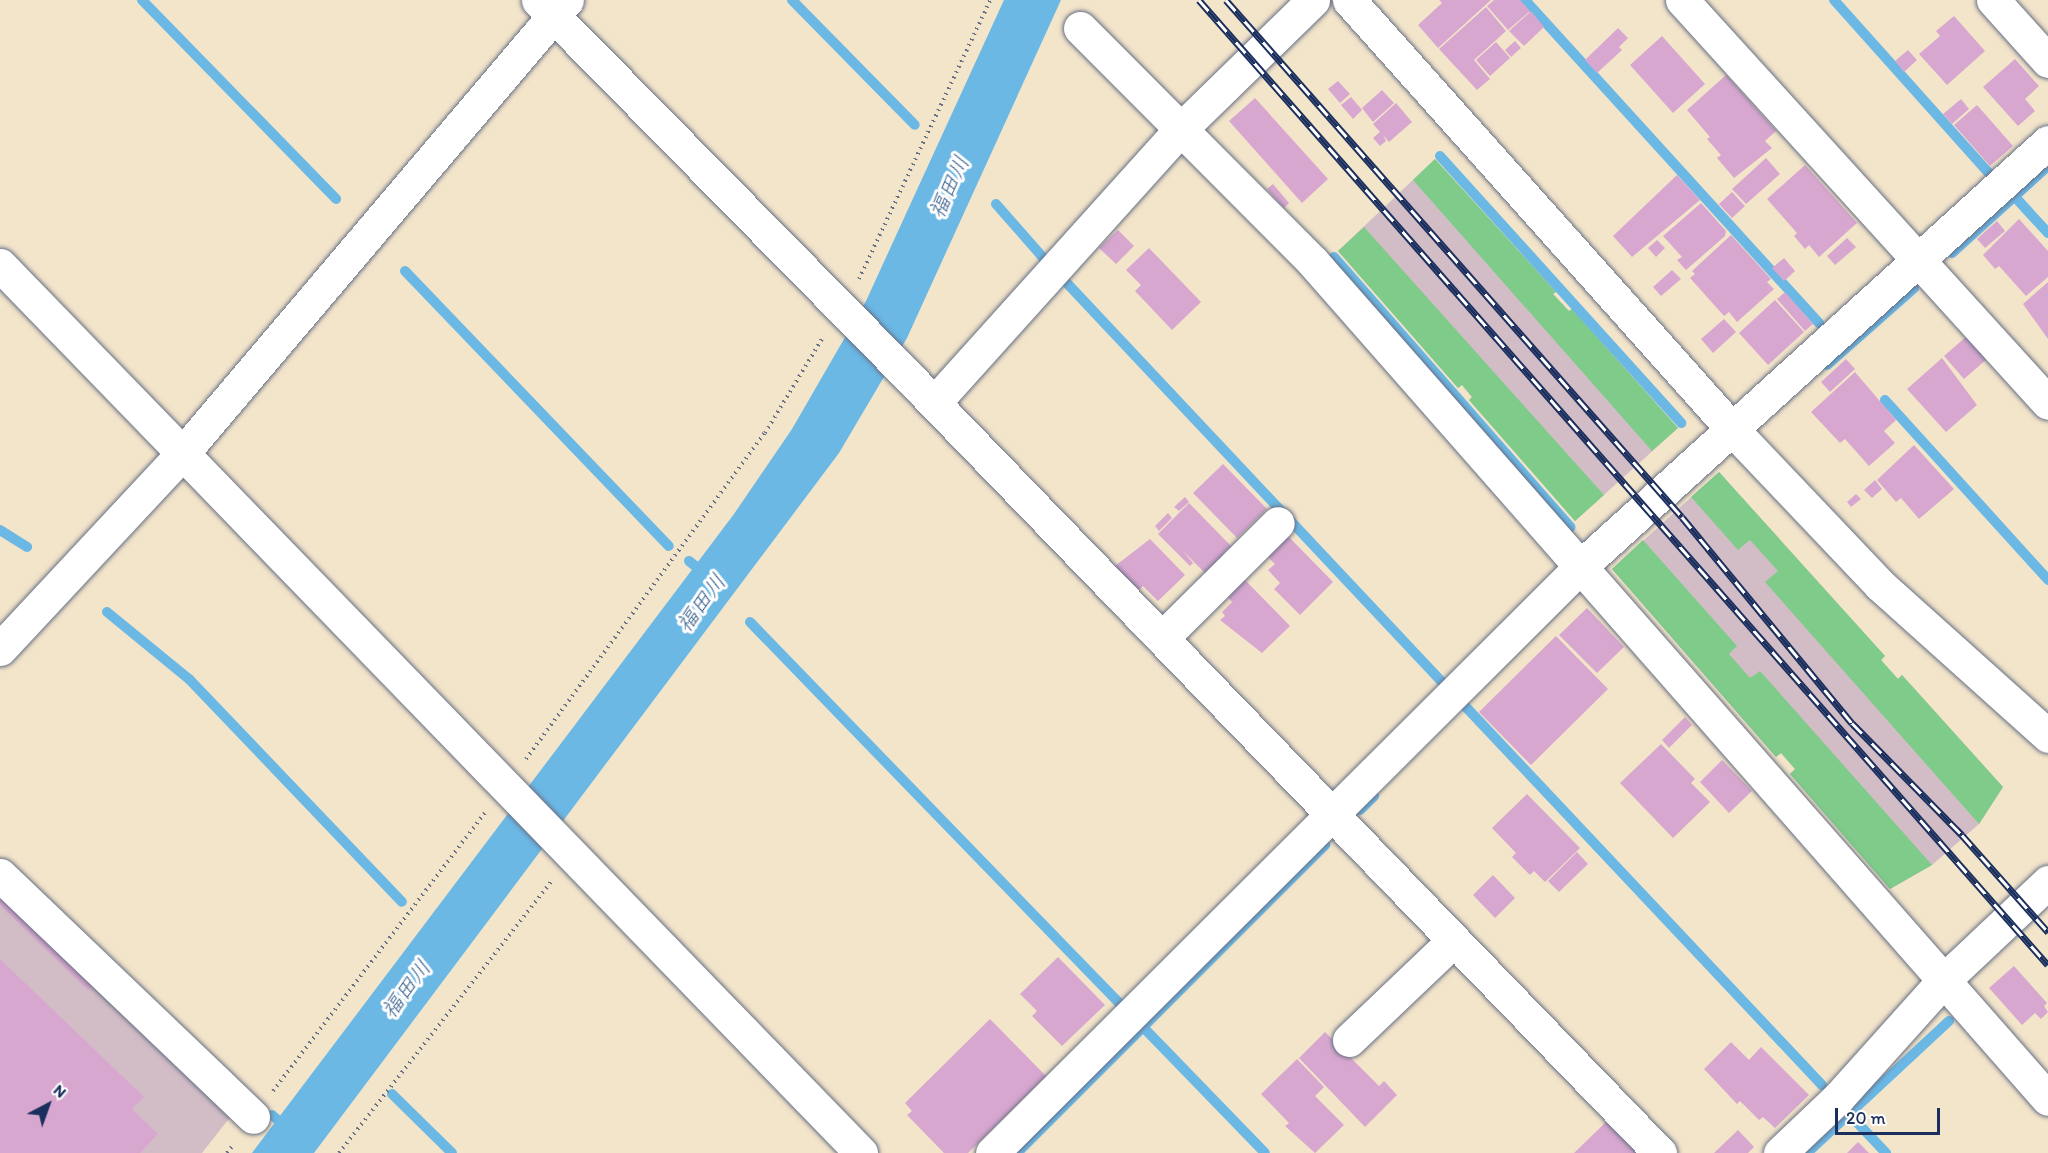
<!DOCTYPE html>
<meta charset="utf-8">
<style>
body{margin:0}
#map{position:relative;width:2048px;height:1153px;overflow:hidden;background:#f3e5ca;font-family:Itim,"Klee One",sans-serif}
div>[style]{position:absolute}
[style*='--x']{left:calc(var(--x)*1px);top:calc(var(--y)*1px);width:calc(var(--w)*1px);rotate:calc(var(--a)*1deg)}
.industrial>*{inset:0;background:#d2bdc6}
.green>*{inset:0;background:#7fcb8a}
.water>*{inset:0;background:#6bb8e5}
.stream>*{height:10px;margin:-5px;padding:0 5px;transform-origin:5px;border-radius:5px;background:#6bb8e5}
.building>*{inset:0;background:#d8a7cf}
.path>*{height:4px;margin-top:-2px;transform-origin:0;background:repeating-linear-gradient(90deg,#676f84 0 1.5px,transparent 0 6px)}
.roads{filter:drop-shadow(0 0 2px #676f84) drop-shadow(0 0 2px #676f84)}
.minor>*{height:33px;margin:-16.5px;padding:0 16.5px;transform-origin:16.5px;border-radius:16.5px;background:#fff}
.rail>*{height:7px;margin-top:-3.5px;transform-origin:0;background:repeating-linear-gradient(90deg,#fff 0 14px,#1b2f5e 0 28px);box-sizing:border-box;border-block:2px solid #1b2f5e}
span{translate:-50% -50%;white-space:nowrap;text-align:center;line-height:1.15;-webkit-text-stroke:6px #fff;paint-order:stroke}
.water-label{font-size:22px;color:#375f8d;font-style:italic}
.north{position:absolute;left:18px;top:1075px;width:60px;height:60px;-webkit-text-stroke:4px #fff;paint-order:stroke;rotate:41deg;font-size:16px;font-weight:700;line-height:24px;text-align:center;color:#1b2f5e}
.north::after{content:'';display:block;margin:auto;width:21px;height:27px;background:#1b2f5e;clip-path:polygon(50% 0,100% 100%,50% 72%,0 100%)}
.scale{position:absolute;left:1835px;top:1108px;width:105px;height:27px;box-sizing:border-box;border:3px solid #1b2f5e;border-top:0;padding-left:8px;font-size:18px;line-height:21px;white-space:nowrap;color:#1b2f5e;-webkit-text-stroke:4px #fff;paint-order:stroke}
</style>
<div id="map">
<div class="industrial">
<div style="clip-path:polygon(1435px 159px,1556px 292px,1553px 294px,1569px 311px,1572px 309px,1678px 428px,1575px 521px,1469px 400px,1472px 397px,1462px 385px,1458px 388px,1338px 251px)"></div>
<div style="clip-path:polygon(1719px 472px,1885px 656px,1881px 660px,1898px 679px,1902px 675px,2003px 787px,1979px 824px,1932px 865px,1890px 889px,1790px 774px,1795px 769px,1781px 753px,1776px 757px,1612px 569px)"></div>
<div style="clip-path:polygon(0 884px,235px 1111px,202px 1153px,0 1153px)"></div>
</div>
<div class="green">
<div style="clip-path:polygon(1435px 159px,1556px 292px,1553px 294px,1569px 311px,1572px 309px,1678px 428px,1652px 451px,1413px 180px)"></div>
<div style="clip-path:polygon(1364px 227px,1604px 495px,1575px 521px,1469px 400px,1472px 397px,1462px 385px,1458px 388px,1338px 251px)"></div>
<div style="clip-path:polygon(1719px 472px,1885px 656px,1881px 660px,1898px 679px,1902px 675px,2003px 787px,1979px 824px,1765px 582px,1778px 571px,1750px 540px,1738px 550px,1691px 497px)"></div>
<div style="clip-path:polygon(1643px 540px,1737px 646px,1729px 654px,1750px 678px,1760px 671px,1932px 865px,1890px 889px,1790px 774px,1795px 769px,1781px 753px,1776px 757px,1612px 569px)"></div>
</div>
<div class="water">
<div style="clip-path:polygon(1004px 0,1061px 0,907px 338px,839px 453px,314px 1153px,252px 1153px,734px 514px,792px 429px,866px 301px)"></div>
</div>
<div class="stream">
<div style="--x:142;--y:0;--w:278;--a:45.7"></div>
<div style="--x:792;--y:0;--w:175;--a:45.5"></div>
<div style="--x:1525;--y:0;--w:437;--a:47.7"></div>
<div style="--x:1834;--y:0;--w:231;--a:48.2"></div>
<div style="--x:1440;--y:156;--w:360;--a:47.9"></div>
<div style="--x:2015;--y:197;--w:49;--a:47.5"></div>
<div style="--x:996;--y:204;--w:76;--a:48.7"></div>
<div style="--x:1952;--y:253;--w:130;--a:-42.2"></div>
<div style="--x:1334;--y:257;--w:359;--a:48.8"></div>
<div style="--x:405;--y:271;--w:381;--a:46.2"></div>
<div style="--x:1064;--y:280;--w:553;--a:46.76"></div>
<div style="--x:1827;--y:365;--w:116;--a:-41.5"></div>
<div style="--x:1885;--y:400;--w:243;--a:47.8"></div>
<div style="--x:0;--y:530;--w:32;--a:32"></div>
<div style="--x:689;--y:561;--w:21;--a:39"></div>
<div style="--x:107;--y:612;--w:106;--a:39.3"></div>
<div style="--x:189;--y:679;--w:308;--a:46.3"></div>
<div style="--x:750;--y:622;--w:533;--a:45.91"></div>
<div style="--x:1464;--y:705;--w:522;--a:46.71"></div>
<div style="--x:1360;--y:810;--w:20;--a:-45"></div>
<div style="--x:1143;--y:1027;--w:175;--a:45.9"></div>
<div style="--x:392;--y:1094;--w:84;--a:44.5"></div>
<div style="--x:1849;--y:1114;--w:54;--a:46.5"></div>
<div style="--x:272;--y:1115;--w:21;--a:41"></div>
<div style="--x:1017;--y:1153;--w:436;--a:-45"></div>
<div style="--x:1807;--y:1153;--w:194;--a:-42.9"></div>
</div>
<div class="building">
<div style="clip-path:polygon(1439px 0,1491px 0,1438px 48px,1418px 25px,1442px 3px)"></div>
<div style="clip-path:polygon(1494px 0,1520px 0,1530px 11px,1508px 30px,1487px 6px)"></div>
<div style="clip-path:polygon(1486px 7px,1506px 31px,1474px 60px,1490px 79px,1477px 90px,1439px 49px)"></div>
<div style="clip-path:polygon(1531px 11px,1544px 27px,1524px 46px,1509px 31px)"></div>
<div style="clip-path:polygon(1954px 16px,1985px 51px,1947px 85px,1919px 54px,1940px 36px,1936px 31px)"></div>
<div style="clip-path:polygon(1618px 28px,1628px 38px,1619px 47px,1622px 50px,1597px 73px,1585px 60px)"></div>
<div style="clip-path:polygon(1662px 36px,1705px 84px,1673px 113px,1630px 65px)"></div>
<div style="clip-path:polygon(1515px 41px,1521px 48px,1511px 57px,1505px 50px)"></div>
<div style="clip-path:polygon(1496px 42px,1510px 58px,1490px 76px,1476px 60px)"></div>
<div style="clip-path:polygon(1908px 50px,1917px 60px,1904px 72px,1895px 61px)"></div>
<div style="clip-path:polygon(2015px 59px,2039px 86px,2025px 99px,2035px 111px,2018px 126px,1983px 87px)"></div>
<div style="clip-path:polygon(1726px 75px,1776px 131px,1765px 141px,1772px 148px,1734px 178px,1717px 158px,1721px 155px,1707px 139px,1710px 137px,1687px 110px)"></div>
<div style="clip-path:polygon(1338px 81px,1350px 94px,1340px 103px,1328px 89px)"></div>
<div style="clip-path:polygon(1382px 90px,1394px 103px,1373px 122px,1362px 108px)"></div>
<div style="clip-path:polygon(1351px 97px,1362px 110px,1353px 119px,1341px 105px)"></div>
<div style="clip-path:polygon(1255px 98px,1328px 179px,1302px 203px,1229px 121px)"></div>
<div style="clip-path:polygon(1961px 99px,1969px 109px,1952px 124px,1943px 114px)"></div>
<div style="clip-path:polygon(1396px 103px,1412px 122px,1389px 142px,1383px 135px,1386px 141px,1380px 146px,1373px 138px,1380px 132px,1373px 124px)"></div>
<div style="clip-path:polygon(1977px 105px,2013px 146px,1990px 166px,1954px 125px)"></div>
<div style="clip-path:polygon(1766px 158px,1780px 174px,1746px 204px,1732px 189px)"></div>
<div style="clip-path:polygon(1805px 165px,1857px 223px,1819px 257px,1809px 245px,1805px 249px,1794px 236px,1797px 233px,1767px 199px)"></div>
<div style="clip-path:polygon(1677px 175px,1700px 200px,1632px 257px,1613px 236px)"></div>
<div style="clip-path:polygon(1273px 184px,1289px 203px,1284px 208px,1267px 189px)"></div>
<div style="clip-path:polygon(1732px 192px,1745px 206px,1732px 218px,1719px 204px)"></div>
<div style="clip-path:polygon(1701px 203px,1726px 231px,1725px 236px,1686px 270px,1677px 260px,1682px 257px,1663px 236px)"></div>
<div style="clip-path:polygon(2019px 219px,2048px 251px,2048px 277px,2026px 296px,1999px 266px,1995px 269px,1983px 255px)"></div>
<div style="clip-path:polygon(1997px 221px,2005px 231px,1985px 248px,1977px 239px)"></div>
<div style="clip-path:polygon(1118px 230px,1134px 246px,1116px 264px,1099px 248px)"></div>
<div style="clip-path:polygon(1731px 235px,1771px 279px,1767px 282px,1774px 289px,1737px 322px,1729px 312px,1724px 316px,1690px 278px,1695px 274px,1692px 271px)"></div>
<div style="clip-path:polygon(1847px 238px,1856px 247px,1835px 265px,1827px 256px)"></div>
<div style="clip-path:polygon(1657px 240px,1665px 248px,1656px 257px,1648px 248px)"></div>
<div style="clip-path:polygon(1149px 248px,1201px 302px,1172px 330px,1135px 291px,1141px 285px,1126px 270px)"></div>
<div style="clip-path:polygon(1784px 258px,1795px 271px,1784px 281px,1772px 268px)"></div>
<div style="clip-path:polygon(1672px 270px,1681px 279px,1661px 296px,1653px 287px)"></div>
<div style="clip-path:polygon(2048px 282px,2048px 339px,2023px 304px)"></div>
<div style="clip-path:polygon(1785px 292px,1813px 324px,1805px 331px,1777px 299px)"></div>
<div style="clip-path:polygon(1775px 300px,1804px 332px,1768px 365px,1739px 333px)"></div>
<div style="clip-path:polygon(1724px 319px,1736px 332px,1713px 353px,1701px 339px)"></div>
<div style="clip-path:polygon(1967px 336px,1988px 358px,1964px 379px,1944px 356px)"></div>
<div style="clip-path:polygon(1942px 358px,1977px 405px,1946px 432px,1907px 389px)"></div>
<div style="clip-path:polygon(1846px 359px,1855px 369px,1830px 392px,1821px 382px)"></div>
<div style="clip-path:polygon(1855px 372px,1896px 420px,1884px 431px,1895px 443px,1869px 466px,1845px 439px,1840px 443px,1811px 412px)"></div>
<div style="clip-path:polygon(1914px 445px,1954px 489px,1919px 519px,1901px 498px,1896px 502px,1877px 480px)"></div>
<div style="clip-path:polygon(1223px 464px,1267px 509px,1237px 538px,1193px 493px)"></div>
<div style="clip-path:polygon(1875px 480px,1882px 489px,1872px 498px,1864px 490px)"></div>
<div style="clip-path:polygon(1856px 494px,1861px 499px,1851px 507px,1847px 502px)"></div>
<div style="clip-path:polygon(1185px 497px,1189px 502px,1179px 511px,1174px 507px)"></div>
<div style="clip-path:polygon(1189px 503px,1231px 546px,1223px 554px,1226px 557px,1207px 575px,1183px 551px,1193px 563px,1190px 566px,1158px 534px)"></div>
<div style="clip-path:polygon(1168px 513px,1172px 518px,1159px 531px,1155px 526px)"></div>
<div style="clip-path:polygon(1287px 535px,1333px 582px,1300px 615px,1274px 589px,1280px 583px,1268px 570px,1275px 564px,1266px 555px)"></div>
<div style="clip-path:polygon(1150px 539px,1185px 575px,1158px 601px,1143px 586px,1139px 590px,1115px 566px)"></div>
<div style="clip-path:polygon(1244px 579px,1290px 626px,1262px 653px,1220px 620px,1225px 616px,1222px 612px,1232px 602px,1227px 596px)"></div>
<div style="clip-path:polygon(1587px 608px,1624px 647px,1597px 673px,1559px 635px)"></div>
<div style="clip-path:polygon(1556px 636px,1608px 689px,1531px 765px,1479px 712px)"></div>
<div style="clip-path:polygon(1685px 717px,1692px 725px,1669px 748px,1662px 740px)"></div>
<div style="clip-path:polygon(1661px 744px,1695px 779px,1691px 783px,1710px 802px,1673px 838px,1620px 783px)"></div>
<div style="clip-path:polygon(1722px 760px,1752px 791px,1729px 813px,1700px 782px)"></div>
<div style="clip-path:polygon(1527px 794px,1580px 848px,1545px 882px,1534px 871px,1530px 875px,1512px 857px,1516px 853px,1492px 828px)"></div>
<div style="clip-path:polygon(1577px 852px,1588px 864px,1559px 892px,1548px 881px)"></div>
<div style="clip-path:polygon(1493px 875px,1515px 898px,1495px 918px,1473px 895px)"></div>
<div style="clip-path:polygon(0 893px,95px 983px,88px 990px,0 905px)"></div>
<div style="clip-path:polygon(1058px 957px,1105px 1005px,1062px 1046px,1032px 1016px,1037px 1011px,1020px 994px)"></div>
<div style="clip-path:polygon(0 959px,144px 1097px,132px 1109px,158px 1134px,140px 1153px,0 1153px)"></div>
<div style="clip-path:polygon(2014px 966px,2047px 1003px,2044px 1006px,2048px 1012px,2041px 1019px,2035px 1013px,2022px 1025px,1989px 988px)"></div>
<div style="clip-path:polygon(990px 1019px,1046px 1076px,968px 1153px,944px 1153px,907px 1115px,912px 1111px,905px 1103px)"></div>
<div style="clip-path:polygon(1325px 1032px,1379px 1086px,1384px 1081px,1397px 1095px,1365px 1127px,1299px 1058px)"></div>
<div style="clip-path:polygon(1731px 1042px,1749px 1060px,1761px 1047px,1809px 1095px,1775px 1128px,1763px 1117px,1759px 1120px,1740px 1101px,1737px 1104px,1704px 1069px)"></div>
<div style="clip-path:polygon(1297px 1059px,1324px 1087px,1315px 1096px,1344px 1125px,1315px 1153px,1285px 1126px,1289px 1123px,1261px 1094px)"></div>
<div style="clip-path:polygon(1606px 1122px,1637px 1153px,1574px 1153px)"></div>
<div style="clip-path:polygon(1738px 1130px,1754px 1147px,1748px 1153px,1714px 1153px)"></div>
<div style="clip-path:polygon(1858px 1142px,1869px 1153px,1847px 1153px)"></div>
</div>
<div class="path">
<div style="--x:859;--y:279;--w:308;--a:-64.8"></div>
<div style="--x:526;--y:759;--w:404;--a:-53.8"></div>
<div style="--x:765;--y:433;--w:110;--a:-58.8"></div>
<div style="--x:273;--y:1091;--w:350;--a:-52.7"></div>
<div style="--x:227;--y:1153;--w:10;--a:-53"></div>
<div style="--x:339;--y:1153;--w:344;--a:-52"></div>
</div>
<div class="roads">
<div class="minor">
<div style="--x:538;--y:0;--w:526;--a:45.46"></div>
<div style="--x:907;--y:375;--w:1083;--a:45.94"></div>
<div style="--x:1349;--y:0;--w:575;--a:48.24"></div>
<div style="--x:1732;--y:429;--w:215;--a:46.5"></div>
<div style="--x:1880;--y:585;--w:226;--a:41.9"></div>
<div style="--x:1682;--y:0;--w:544;--a:47.75"></div>
<div style="--x:1993;--y:0;--w:82;--a:48"></div>
<div style="--x:1080;--y:28;--w:329;--a:45.1"></div>
<div style="--x:1312;--y:261;--w:1115;--a:48.71"></div>
<div style="--x:0;--y:265;--w:1237;--a:45.88"></div>
<div style="--x:934;--y:403;--w:370;--a:-48"></div>
<div style="--x:1182;--y:128;--w:183;--a:-44.3"></div>
<div style="--x:1162;--y:638;--w:163;--a:-44.8"></div>
<div style="--x:0;--y:649;--w:267;--a:-47"></div>
<div style="--x:182;--y:454;--w:595;--a:-49.7"></div>
<div style="--x:0;--y:875;--w:350;--a:43.7"></div>
<div style="--x:1349;--y:1040;--w:145;--a:-43.6"></div>
<div style="--x:992;--y:1153;--w:830;--a:-44.9"></div>
<div style="--x:1580;--y:567;--w:632;--a:-42.24"></div>
<div style="--x:1780;--y:1153;--w:80;--a:-43.5"></div>
<div style="--x:1838;--y:1098;--w:156;--a:-48.1"></div>
<div style="--x:1942;--y:982;--w:146;--a:-43.3"></div>
</div>
</div>
<div class="rail">
<div style="--x:1199;--y:0;--w:1285;--a:48.66"></div>
<div style="--x:1226;--y:0;--w:689;--a:48.59"></div>
<div style="--x:1682;--y:517;--w:267;--a:50.5"></div>
<div style="--x:1852;--y:723;--w:157;--a:45.5"></div>
<div style="--x:1962;--y:835;--w:130;--a:48.4"></div>
</div>
<div class="water-label">
<span style="left:949px;top:187px;rotate:-65deg">福田川</span>
<span style="left:701px;top:603px;rotate:-53deg">福田川</span>
<span style="left:406px;top:989px;rotate:-53deg">福田川</span>
</div>
<div class="north">N</div>
<div class="scale">20 m</div>
</div>
